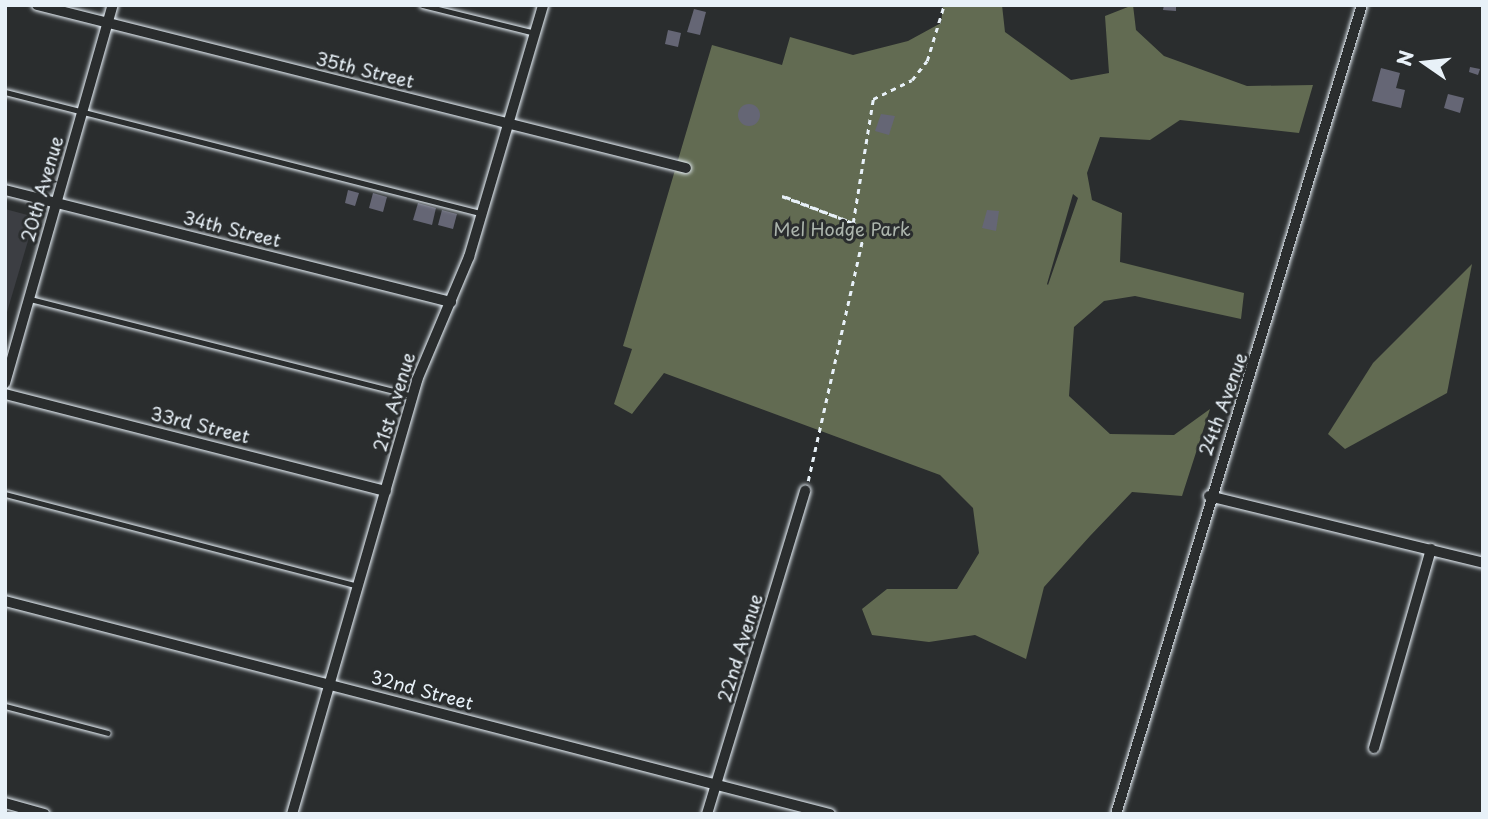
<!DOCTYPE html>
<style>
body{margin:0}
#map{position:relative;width:1488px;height:819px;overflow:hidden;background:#2a2d2e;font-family:"Playpen Sans",sans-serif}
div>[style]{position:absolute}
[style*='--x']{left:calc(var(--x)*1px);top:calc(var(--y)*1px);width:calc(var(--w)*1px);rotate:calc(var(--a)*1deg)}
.built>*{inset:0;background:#3c3e43}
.green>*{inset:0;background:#626b52}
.building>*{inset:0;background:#656675}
.round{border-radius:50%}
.path>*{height:2.5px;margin-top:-1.25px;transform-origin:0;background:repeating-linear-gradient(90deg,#e8f1f8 0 5px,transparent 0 10px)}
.roads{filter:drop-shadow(0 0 2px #e8f1f8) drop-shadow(0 0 2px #e8f1f8)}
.lane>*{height:5px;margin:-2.5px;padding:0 2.5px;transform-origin:2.5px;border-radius:2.5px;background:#2a2d2e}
.street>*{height:10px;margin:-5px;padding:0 5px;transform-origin:5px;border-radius:5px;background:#2a2d2e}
span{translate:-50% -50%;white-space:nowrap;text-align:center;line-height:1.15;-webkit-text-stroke:6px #2a2d2e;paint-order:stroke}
.street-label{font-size:18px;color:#e8f1f8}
.park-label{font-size:18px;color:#acb5ad}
.frame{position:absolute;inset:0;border:7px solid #e8f1f8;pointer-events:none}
.north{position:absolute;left:1390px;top:28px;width:70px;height:70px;-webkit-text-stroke:5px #2a2d2e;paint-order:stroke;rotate:284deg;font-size:19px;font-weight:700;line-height:28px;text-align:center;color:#e8f1f8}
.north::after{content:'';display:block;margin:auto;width:24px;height:32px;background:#e8f1f8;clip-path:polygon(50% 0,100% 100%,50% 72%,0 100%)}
</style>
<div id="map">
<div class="built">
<div style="clip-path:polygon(5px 209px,35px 217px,5px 319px)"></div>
</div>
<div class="green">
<div style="clip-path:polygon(evenodd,943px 5px,1002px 5px,1005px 32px,1071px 80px,1109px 73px,1105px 16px,1133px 5px,1136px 30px,1164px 56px,1247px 86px,1313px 85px,1299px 133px,1180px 120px,1150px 140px,1100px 137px,1087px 173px,1092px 200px,1122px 213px,1120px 262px,1244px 293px,1241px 319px,1135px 296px,1104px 301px,1074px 327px,1069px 396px,1110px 434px,1174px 435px,1210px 409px,1182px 496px,1132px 492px,1090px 536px,1044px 587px,1026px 659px,975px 635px,929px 642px,872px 635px,862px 609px,887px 589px,957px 589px,979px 553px,973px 508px,940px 475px,664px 373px,632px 414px,614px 404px,632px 349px,623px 346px,712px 45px,782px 65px,790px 37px,853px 55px,908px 41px,941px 23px,943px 5px,1073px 194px,1078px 198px,1048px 285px,1047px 284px,1073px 194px)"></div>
<div style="clip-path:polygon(1472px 264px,1447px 393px,1345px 449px,1328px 434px,1373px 363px)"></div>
</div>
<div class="building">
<div style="clip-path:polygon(1164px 5px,1176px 5px,1176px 11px,1163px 10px)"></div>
<div style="clip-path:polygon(694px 9px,706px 12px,700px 35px,687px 32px)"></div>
<div style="clip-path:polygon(668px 30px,681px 33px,678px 47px,665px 44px)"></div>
<div style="clip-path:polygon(1470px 67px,1480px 69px,1478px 75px,1469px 72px)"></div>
<div style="clip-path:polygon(1381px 68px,1400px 73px,1396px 88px,1405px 90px,1401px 108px,1372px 101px)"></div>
<div style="clip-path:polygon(1448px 94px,1464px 98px,1460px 113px,1444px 108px)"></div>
<div class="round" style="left:738px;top:104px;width:22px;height:22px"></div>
<div style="clip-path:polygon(881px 114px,895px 116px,889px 135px,875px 131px)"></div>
<div style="clip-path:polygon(348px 190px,359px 193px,355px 206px,345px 203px)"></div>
<div style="clip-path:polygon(373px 193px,387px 197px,383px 212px,369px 208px)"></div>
<div style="clip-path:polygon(418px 203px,436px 208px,432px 225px,413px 220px)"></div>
<div style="clip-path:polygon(442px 210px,457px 214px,453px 229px,438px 225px)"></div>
<div style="clip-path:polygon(987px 210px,999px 211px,996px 231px,982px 228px)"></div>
</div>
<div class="path">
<div style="--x:808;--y:481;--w:259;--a:-77.3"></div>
<div style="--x:865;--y:228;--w:89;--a:-158.9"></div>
<div style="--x:782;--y:196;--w:76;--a:20.8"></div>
<div style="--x:853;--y:223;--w:126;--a:-80.8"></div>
<div style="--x:873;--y:99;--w:43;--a:-26"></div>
<div style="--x:912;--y:80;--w:24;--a:-52"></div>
<div style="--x:927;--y:61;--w:59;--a:-73.1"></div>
</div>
<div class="roads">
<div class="lane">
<div style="--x:422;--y:5;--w:116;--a:13.9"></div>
<div style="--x:5;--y:92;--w:491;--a:14.3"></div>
<div style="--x:30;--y:299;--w:395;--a:14.2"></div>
<div style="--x:5;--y:494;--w:365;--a:14.6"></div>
<div style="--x:5;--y:706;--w:106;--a:14.7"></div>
</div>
<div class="street">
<div style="--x:37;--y:5;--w:669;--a:14.1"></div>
<div style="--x:5;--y:190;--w:460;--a:14.1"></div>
<div style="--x:5;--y:383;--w:393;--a:-74.1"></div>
<div style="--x:5;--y:394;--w:393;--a:14.3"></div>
<div style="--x:1209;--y:496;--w:282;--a:13.7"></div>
<div style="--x:5;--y:601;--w:852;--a:14.48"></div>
<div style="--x:1374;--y:748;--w:207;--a:-74"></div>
<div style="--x:5;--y:803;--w:41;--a:15.8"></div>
<div style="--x:292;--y:814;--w:452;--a:-73.9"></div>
<div style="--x:417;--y:380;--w:134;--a:-67.1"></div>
<div style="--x:469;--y:257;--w:263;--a:-73.6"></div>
<div style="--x:707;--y:814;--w:338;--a:-73.1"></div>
<div style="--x:1116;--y:814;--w:846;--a:-73.09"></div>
</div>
</div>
<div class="street-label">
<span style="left:365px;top:70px;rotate:14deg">35th Street</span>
<span style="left:42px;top:189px;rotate:-74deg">20th Avenue</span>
<span style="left:232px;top:229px;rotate:14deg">34th Street</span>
<span style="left:394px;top:402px;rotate:-73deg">21st Avenue</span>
<span style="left:1223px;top:404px;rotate:-70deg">24th Avenue</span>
<span style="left:200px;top:425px;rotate:14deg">33rd Street</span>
<span style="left:740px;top:648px;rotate:-73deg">22nd Avenue</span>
<span style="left:422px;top:690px;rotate:15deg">32nd Street</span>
</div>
<div class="park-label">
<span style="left:842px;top:229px">Mel Hodge Park</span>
</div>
<div class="frame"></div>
<div class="north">N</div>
</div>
